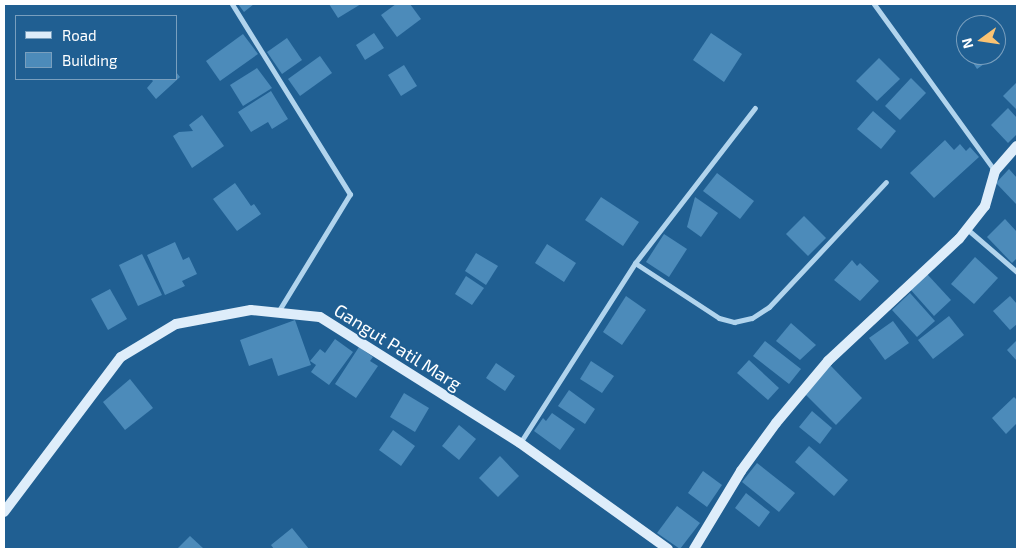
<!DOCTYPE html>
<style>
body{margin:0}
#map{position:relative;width:1021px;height:553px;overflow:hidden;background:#205f92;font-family:"Exo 2",sans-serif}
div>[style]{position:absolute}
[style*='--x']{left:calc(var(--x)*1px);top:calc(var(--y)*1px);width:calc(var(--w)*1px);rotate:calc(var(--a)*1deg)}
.building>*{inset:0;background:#4c8bba}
.street>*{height:5px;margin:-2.5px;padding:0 2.5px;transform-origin:2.5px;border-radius:2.5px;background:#b1d4ed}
.secondary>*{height:10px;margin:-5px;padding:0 5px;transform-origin:5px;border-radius:5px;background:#deedfa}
span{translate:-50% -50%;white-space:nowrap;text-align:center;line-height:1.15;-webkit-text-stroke:4px #205f92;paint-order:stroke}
.street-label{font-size:18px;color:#fff}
.frame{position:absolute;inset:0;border:5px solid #fff;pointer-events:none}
.legend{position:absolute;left:15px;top:15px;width:162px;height:65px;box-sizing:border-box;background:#205f92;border:1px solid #799fbe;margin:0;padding:6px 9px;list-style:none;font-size:15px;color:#fff}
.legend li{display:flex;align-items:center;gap:10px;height:25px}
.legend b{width:25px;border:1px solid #799fbe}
.north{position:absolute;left:956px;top:15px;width:50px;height:50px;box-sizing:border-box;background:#205f92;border:1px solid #799fbe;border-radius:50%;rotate:256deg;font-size:14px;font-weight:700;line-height:20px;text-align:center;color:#fff}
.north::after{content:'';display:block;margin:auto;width:18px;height:22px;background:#fbc372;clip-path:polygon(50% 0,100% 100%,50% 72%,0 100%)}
</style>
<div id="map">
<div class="building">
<div style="clip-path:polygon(238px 4px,254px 4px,244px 12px)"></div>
<div style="clip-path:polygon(329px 4px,361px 4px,338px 18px)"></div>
<div style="clip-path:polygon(396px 4px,410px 4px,421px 19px,397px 37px,381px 15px)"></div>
<div style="clip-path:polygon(374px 33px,384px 48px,365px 60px,356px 45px)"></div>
<div style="clip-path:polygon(711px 33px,742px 54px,724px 82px,693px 60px)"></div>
<div style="clip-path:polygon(243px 34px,258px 54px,220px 81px,206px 61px)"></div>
<div style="clip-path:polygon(996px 37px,1004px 50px,977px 69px,968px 55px,996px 55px)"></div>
<div style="clip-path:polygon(287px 38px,302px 60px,282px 74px,267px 52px)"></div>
<div style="clip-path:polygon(320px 56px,332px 73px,300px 96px,288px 79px)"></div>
<div style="clip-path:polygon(879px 58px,900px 79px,877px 101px,856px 81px)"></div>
<div style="clip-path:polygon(404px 65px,417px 86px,401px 96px,388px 75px)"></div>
<div style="clip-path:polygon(257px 68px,272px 88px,243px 106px,230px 85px)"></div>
<div style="clip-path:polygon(176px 72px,180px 77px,156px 99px,147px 88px,153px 81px,151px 79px,176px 79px)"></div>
<div style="clip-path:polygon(911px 78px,926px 93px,900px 120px,885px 106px)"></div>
<div style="clip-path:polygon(1017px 82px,1017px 110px,1003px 96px)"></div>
<div style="clip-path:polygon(271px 91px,288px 119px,272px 129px,268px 122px,251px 132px,238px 112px)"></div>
<div style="clip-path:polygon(1008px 108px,1017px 118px,1017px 134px,1008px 143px,991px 125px)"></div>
<div style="clip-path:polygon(873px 111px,896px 131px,881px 149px,857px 129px)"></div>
<div style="clip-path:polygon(202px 115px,224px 146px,192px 168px,173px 136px,179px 132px,193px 131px,189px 125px)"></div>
<div style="clip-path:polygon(945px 140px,954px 150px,960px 144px,966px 151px,970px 147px,979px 157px,934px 198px,910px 173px)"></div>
<div style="clip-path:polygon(1009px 169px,1017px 178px,1017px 205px,996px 183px)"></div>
<div style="clip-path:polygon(717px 173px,754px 201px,740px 219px,703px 191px)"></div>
<div style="clip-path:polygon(235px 183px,251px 206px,254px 204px,261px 214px,237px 231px,213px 199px)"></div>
<div style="clip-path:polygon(601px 197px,639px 222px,623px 246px,585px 220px)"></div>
<div style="clip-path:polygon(695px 197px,718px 213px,701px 237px,687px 227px)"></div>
<div style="clip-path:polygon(804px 216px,826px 238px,808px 256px,786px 234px)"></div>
<div style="clip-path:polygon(1005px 219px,1017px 232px,1017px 258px,1012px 263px,987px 237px)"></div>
<div style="clip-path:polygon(664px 234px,687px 249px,669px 277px,646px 262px)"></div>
<div style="clip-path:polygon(175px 242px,183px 260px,189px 257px,197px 274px,182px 281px,185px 286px,165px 295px,147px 255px)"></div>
<div style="clip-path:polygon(547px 244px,576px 263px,564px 282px,535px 263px)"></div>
<div style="clip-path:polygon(476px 253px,498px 266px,486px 285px,465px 271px)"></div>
<div style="clip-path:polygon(142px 254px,162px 295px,138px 306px,119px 265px)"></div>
<div style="clip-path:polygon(975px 257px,998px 278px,974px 304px,951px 284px)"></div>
<div style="clip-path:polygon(852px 260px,857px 266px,860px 263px,879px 281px,860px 301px,834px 280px)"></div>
<div style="clip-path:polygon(927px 274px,951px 300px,934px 316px,910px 289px)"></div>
<div style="clip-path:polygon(466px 276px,484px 288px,472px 305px,455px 294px)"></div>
<div style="clip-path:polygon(110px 289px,127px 319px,108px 330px,91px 299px)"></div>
<div style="clip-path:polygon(910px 293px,935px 321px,917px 337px,892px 310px)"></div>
<div style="clip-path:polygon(626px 296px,646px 310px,622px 345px,603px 332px)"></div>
<div style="clip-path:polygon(1010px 296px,1017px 304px,1017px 324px,1010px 330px,993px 311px)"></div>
<div style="clip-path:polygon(949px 316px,964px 335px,933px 359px,918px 340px)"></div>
<div style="clip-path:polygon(295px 320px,311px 365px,278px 376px,272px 358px,249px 366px,240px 340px)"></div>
<div style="clip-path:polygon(893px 321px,909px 343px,885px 360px,869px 338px)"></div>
<div style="clip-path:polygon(791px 323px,816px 345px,800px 360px,776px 341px)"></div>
<div style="clip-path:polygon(335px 339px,353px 352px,329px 385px,311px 372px,316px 365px,310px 361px,320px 349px,325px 353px)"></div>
<div style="clip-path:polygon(1017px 340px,1017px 361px,1007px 350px)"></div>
<div style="clip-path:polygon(765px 341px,801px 369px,789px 384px,753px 356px)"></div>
<div style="clip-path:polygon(359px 347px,373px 357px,370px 361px,378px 366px,356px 398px,335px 384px)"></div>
<div style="clip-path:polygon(749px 360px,779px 388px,768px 400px,737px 373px)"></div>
<div style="clip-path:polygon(591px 361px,614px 376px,602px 393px,580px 379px)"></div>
<div style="clip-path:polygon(496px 363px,515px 376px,505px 391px,486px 378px)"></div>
<div style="clip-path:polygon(830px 365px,862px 398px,836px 425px,803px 392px)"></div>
<div style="clip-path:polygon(130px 379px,153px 408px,125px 430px,103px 402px)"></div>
<div style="clip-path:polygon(569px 390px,595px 409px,585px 424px,558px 406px)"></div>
<div style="clip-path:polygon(404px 393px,429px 408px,415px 432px,390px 417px)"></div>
<div style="clip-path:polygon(1014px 397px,1017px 400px,1017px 423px,1006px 434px,992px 418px)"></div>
<div style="clip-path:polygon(812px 411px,832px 428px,820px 444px,799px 427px)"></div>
<div style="clip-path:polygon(552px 413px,575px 429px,560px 450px,534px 431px,543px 418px,546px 421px)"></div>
<div style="clip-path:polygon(459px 425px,476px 439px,459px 460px,442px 446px)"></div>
<div style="clip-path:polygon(393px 430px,415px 446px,401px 466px,379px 450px)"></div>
<div style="clip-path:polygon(809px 446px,848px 480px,834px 496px,795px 462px)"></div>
<div style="clip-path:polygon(500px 456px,519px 476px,498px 497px,479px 478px)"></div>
<div style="clip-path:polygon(757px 463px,795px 493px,779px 512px,742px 482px)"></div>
<div style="clip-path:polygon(703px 471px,722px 485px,707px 507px,688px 493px)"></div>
<div style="clip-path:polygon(746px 493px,770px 512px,759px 527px,735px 508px)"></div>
<div style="clip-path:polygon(677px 506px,700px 523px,680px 549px,657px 533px)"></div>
<div style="clip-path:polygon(292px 528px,309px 549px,274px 549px,271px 545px)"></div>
<div style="clip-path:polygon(190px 536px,204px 549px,177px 549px)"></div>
</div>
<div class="street">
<div style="--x:232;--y:4;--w:224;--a:58.2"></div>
<div style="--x:350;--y:194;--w:138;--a:121.4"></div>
<div style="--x:874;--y:4;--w:206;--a:54.1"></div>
<div style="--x:967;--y:229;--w:66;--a:40.7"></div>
<div style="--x:635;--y:263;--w:100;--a:33.2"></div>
<div style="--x:719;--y:318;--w:16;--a:15"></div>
<div style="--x:734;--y:322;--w:18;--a:-13"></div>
<div style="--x:752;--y:318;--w:20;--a:-33"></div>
<div style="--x:769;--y:307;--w:171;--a:-46.9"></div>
<div style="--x:520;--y:443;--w:214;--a:-57.4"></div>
<div style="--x:635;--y:263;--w:196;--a:-52.3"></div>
</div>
<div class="secondary">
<div style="--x:4;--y:512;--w:194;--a:-53"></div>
<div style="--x:121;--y:357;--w:64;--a:-31"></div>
<div style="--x:176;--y:324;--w:76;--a:-10.6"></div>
<div style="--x:251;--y:310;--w:69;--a:5.8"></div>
<div style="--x:320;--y:317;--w:236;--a:32.2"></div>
<div style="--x:520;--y:443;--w:182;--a:35.6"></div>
<div style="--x:694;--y:549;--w:91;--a:-58.9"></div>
<div style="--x:741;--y:471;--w:59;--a:-53.9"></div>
<div style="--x:776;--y:423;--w:81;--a:-50"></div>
<div style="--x:828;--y:361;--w:179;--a:-43"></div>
<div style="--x:959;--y:239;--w:42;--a:-51.8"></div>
<div style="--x:985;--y:206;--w:36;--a:-74"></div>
<div style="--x:995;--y:171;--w:33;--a:-49"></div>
</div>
<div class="street-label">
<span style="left:398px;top:347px;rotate:32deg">Gangut Patil Marg</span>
</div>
<div class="frame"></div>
<ul class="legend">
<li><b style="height:6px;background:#deedfa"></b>Road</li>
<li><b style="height:14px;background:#4c8bba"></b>Building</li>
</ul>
<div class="north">N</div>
</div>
